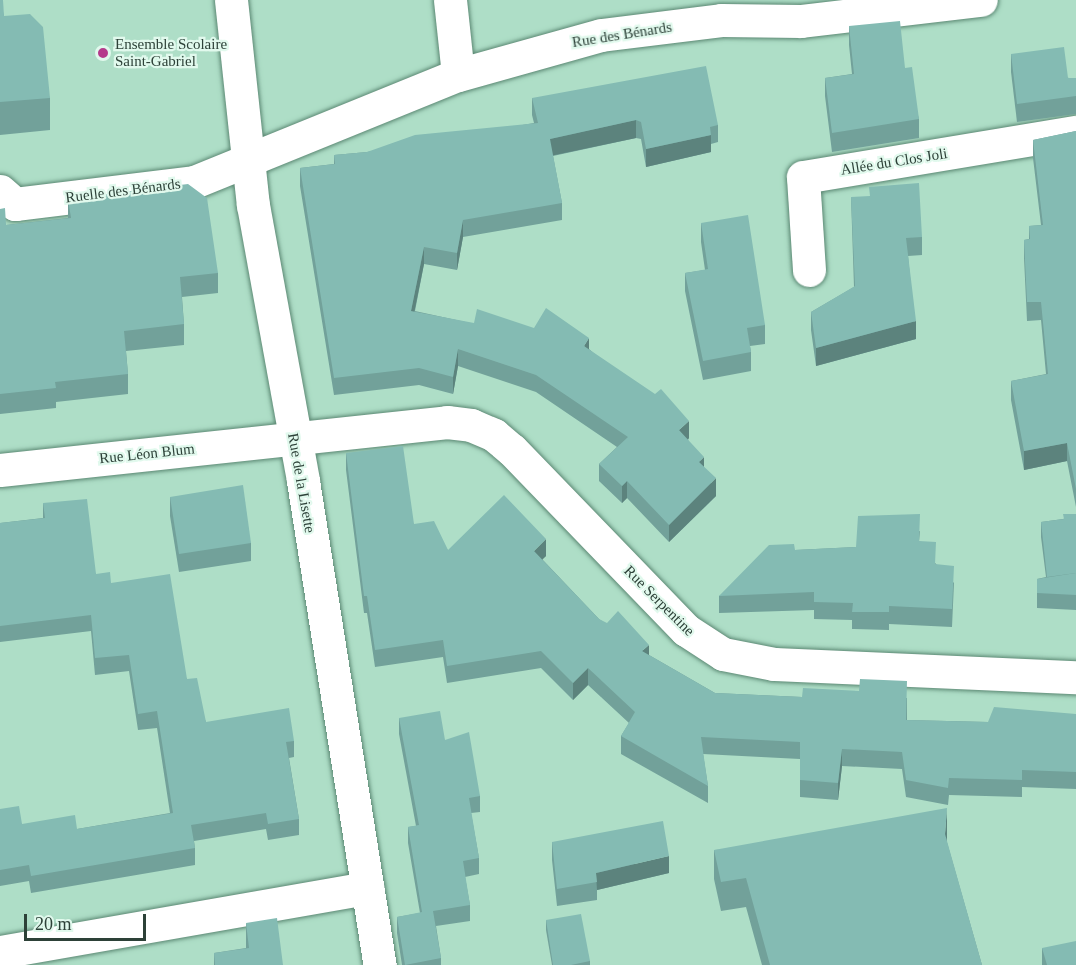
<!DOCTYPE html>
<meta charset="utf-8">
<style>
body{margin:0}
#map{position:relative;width:1076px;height:965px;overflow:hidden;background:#aedec7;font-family:Georgia,serif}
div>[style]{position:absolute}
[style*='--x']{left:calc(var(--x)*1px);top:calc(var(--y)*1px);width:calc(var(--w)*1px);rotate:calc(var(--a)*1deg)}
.roads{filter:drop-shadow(0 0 2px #5b8873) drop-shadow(0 0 2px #5b8873)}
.minor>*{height:33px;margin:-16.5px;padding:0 16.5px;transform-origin:16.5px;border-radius:16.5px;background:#fff}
.wall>*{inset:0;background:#72a19a}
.shaded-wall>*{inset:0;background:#5c837d}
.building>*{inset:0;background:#84bbb3}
.dots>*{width:16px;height:16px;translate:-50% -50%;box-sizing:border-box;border:3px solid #e1f9ed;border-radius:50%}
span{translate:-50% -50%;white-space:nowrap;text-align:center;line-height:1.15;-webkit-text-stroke:4.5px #e1f9ed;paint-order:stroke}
.street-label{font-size:15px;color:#2d4138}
.poi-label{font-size:15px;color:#2d4138}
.left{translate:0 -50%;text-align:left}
.scale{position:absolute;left:24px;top:914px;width:122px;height:27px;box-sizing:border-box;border:3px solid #2d4138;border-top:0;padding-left:8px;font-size:18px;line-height:21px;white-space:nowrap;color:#2d4138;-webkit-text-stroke:4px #e1f9ed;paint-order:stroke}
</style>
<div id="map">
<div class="roads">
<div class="minor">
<div style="--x:231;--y:0;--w:206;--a:83.9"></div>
<div style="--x:253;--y:205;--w:280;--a:79.7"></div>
<div style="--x:303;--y:481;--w:490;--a:81"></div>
<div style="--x:450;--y:0;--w:75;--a:83.9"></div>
<div style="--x:0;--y:191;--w:20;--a:41"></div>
<div style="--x:15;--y:204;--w:180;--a:-7"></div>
<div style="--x:194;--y:182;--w:285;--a:-22.1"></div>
<div style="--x:458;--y:75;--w:148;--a:-15.6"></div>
<div style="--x:601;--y:35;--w:121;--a:-7.1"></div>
<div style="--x:721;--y:20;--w:80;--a:0.7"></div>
<div style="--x:801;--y:21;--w:181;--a:-6.7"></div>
<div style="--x:809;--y:270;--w:93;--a:-93.7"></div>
<div style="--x:803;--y:177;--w:277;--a:-9.4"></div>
<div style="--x:0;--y:470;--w:450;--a:-6.1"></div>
<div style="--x:447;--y:422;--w:24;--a:7"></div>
<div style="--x:471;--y:425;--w:25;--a:23"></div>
<div style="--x:494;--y:435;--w:23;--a:40"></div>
<div style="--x:512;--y:450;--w:250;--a:46"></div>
<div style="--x:686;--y:630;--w:44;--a:33"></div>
<div style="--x:723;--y:654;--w:52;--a:11.1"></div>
<div style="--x:774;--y:664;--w:302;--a:2.5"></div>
<div style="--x:0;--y:952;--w:373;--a:-9.9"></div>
</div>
</div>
<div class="wall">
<div style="clip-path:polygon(0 0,4px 16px,50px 98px,50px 130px,0 135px)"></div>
<div style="clip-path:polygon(849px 26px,905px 68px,919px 119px,919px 138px,832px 152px,825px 96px,825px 78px,852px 74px,849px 45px)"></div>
<div style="clip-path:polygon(1011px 54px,1076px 81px,1076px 114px,1017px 122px,1011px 72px)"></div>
<div style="clip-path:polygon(532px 98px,718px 125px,718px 142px,711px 144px,711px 152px,646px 167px,641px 139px,636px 138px,553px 156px,562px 203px,562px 220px,463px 237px,457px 270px,424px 264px,415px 311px,589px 349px,689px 438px,688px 440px,704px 467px,716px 496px,669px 542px,627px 498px,622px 503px,599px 481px,599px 464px,617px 447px,536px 392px,458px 366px,453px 394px,419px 385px,334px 395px,300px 186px,300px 168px,334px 164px,334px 155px,367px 152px,534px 123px,532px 115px)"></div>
<div style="clip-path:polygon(1076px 131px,1076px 507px,1067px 461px,1024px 470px,1011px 400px,1011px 381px,1046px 374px,1041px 320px,1027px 321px,1024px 258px,1024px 240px,1029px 239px,1029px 226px,1041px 225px,1033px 158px,1033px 140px)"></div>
<div style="clip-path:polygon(851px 197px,922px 237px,922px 255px,908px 256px,916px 339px,816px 366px,811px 330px,811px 312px,854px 287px)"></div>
<div style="clip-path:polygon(68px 199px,218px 273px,218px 293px,182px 297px,184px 324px,184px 345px,126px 351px,128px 374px,128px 394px,56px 402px,56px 408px,0 414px,0 209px,6px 225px,68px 218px)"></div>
<div style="clip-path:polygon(701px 223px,765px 325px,765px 344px,750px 346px,751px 352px,751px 371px,703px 380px,685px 291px,685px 273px,705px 270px,701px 242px)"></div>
<div style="clip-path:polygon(346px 453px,414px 524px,448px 550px,546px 556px,542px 559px,599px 619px,649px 655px,715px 693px,802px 697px,907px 698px,907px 720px,988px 722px,1076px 714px,1076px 789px,1022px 787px,1022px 797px,949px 795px,948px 805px,906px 797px,902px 769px,842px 766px,838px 800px,800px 797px,800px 759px,703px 754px,708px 786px,708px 803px,621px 754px,621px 736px,629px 723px,588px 685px,573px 700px,541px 668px,447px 683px,443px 657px,375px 667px,367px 613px,364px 613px,346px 470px)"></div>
<div style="clip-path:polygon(170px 497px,251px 543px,251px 561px,179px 572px,170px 516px)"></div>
<div style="clip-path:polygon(43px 503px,96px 574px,111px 583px,187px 679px,206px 722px,294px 741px,294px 757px,289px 758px,299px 819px,299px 835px,268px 840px,266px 829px,194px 841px,195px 848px,195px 865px,31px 893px,29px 881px,0 886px,0 809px,22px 824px,77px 829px,170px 813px,157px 728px,138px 730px,129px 671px,95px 675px,91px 631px,0 642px,0 523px,43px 518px)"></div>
<div style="clip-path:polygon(1076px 514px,1076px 610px,1037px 608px,1037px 579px,1046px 577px,1041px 537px,1041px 522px,1063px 519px)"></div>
<div style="clip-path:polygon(920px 531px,919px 542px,936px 564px,954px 583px,952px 627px,889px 624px,889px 630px,852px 629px,852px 620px,814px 619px,814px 610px,719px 613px,719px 596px,795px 550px,856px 547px)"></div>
<div style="clip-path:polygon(399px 718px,445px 740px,480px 796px,480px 812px,471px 813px,479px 858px,479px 874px,465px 877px,470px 905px,470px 921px,436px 926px,441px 958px,441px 965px,402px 965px,397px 933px,397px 917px,420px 913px,408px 843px,408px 827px,416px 826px,399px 734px)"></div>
<div style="clip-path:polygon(946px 839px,982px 965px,762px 965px,746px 907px,721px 911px,714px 879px,714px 850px)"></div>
<div style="clip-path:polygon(552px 842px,669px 873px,597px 890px,597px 900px,557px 906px,552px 860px)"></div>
<div style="clip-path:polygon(546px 920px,590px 961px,590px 965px,552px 965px,546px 930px)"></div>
<div style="clip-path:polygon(246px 923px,283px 965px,214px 965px,214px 953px,246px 948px)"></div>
<div style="clip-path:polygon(1042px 948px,1076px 965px,1042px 965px)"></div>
</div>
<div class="shaded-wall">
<div style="clip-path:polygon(636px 120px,636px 138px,550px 156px,550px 139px)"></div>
<div style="clip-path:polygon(711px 135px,711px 152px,646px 167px,646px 149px)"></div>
<div style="clip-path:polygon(463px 220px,463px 237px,457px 270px,457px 253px)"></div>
<div style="clip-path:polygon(424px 247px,424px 264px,411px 328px,411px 311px)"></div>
<div style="clip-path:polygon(916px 321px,916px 339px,816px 366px,816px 348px)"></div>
<div style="clip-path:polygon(589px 338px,589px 355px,584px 346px)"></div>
<div style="clip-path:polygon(458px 349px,458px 366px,453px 394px,453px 377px)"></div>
<div style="clip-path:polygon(689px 421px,689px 438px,679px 448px,679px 430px)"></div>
<div style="clip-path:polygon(1067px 443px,1067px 461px,1024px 470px,1024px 451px)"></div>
<div style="clip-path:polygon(704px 457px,704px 474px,699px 462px)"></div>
<div style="clip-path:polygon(716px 478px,716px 496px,669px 542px,669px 525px)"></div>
<div style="clip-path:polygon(627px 481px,627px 498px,622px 503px,622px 486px)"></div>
<div style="clip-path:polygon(546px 539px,546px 556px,534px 568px,534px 551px)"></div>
<div style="clip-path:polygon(649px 645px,649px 662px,642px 651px)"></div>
<div style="clip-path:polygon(588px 668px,588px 685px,573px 700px,573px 683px)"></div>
<div style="clip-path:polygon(842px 749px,842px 766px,838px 800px,838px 783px)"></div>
<div style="clip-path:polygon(947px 808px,947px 837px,945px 863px,945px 834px)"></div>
<div style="clip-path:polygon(669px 856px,669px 873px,597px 890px,596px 873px)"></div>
</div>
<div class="building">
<div style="clip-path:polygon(0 0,3px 0,4px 16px,30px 14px,43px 27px,50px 98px,0 102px)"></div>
<div style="clip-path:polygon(900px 21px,905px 68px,912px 67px,919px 119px,832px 133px,825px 78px,854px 74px,849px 26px)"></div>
<div style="clip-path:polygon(1064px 47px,1068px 78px,1076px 78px,1076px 96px,1017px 104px,1011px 54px)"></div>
<div style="clip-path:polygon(706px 66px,718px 125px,710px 127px,711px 135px,646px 149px,641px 122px,636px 120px,550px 139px,562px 203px,463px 220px,457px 253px,424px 247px,411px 311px,474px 323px,477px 309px,534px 328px,546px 308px,589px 338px,584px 346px,655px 394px,661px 389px,689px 421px,679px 430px,704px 457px,699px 462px,716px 478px,669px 525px,627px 481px,622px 486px,599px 464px,628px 437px,536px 375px,458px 349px,453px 377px,419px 368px,334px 378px,300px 168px,335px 164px,334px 155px,367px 152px,415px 135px,538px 123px,532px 98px)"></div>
<div style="clip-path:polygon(1076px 131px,1076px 489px,1067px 443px,1024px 451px,1011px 381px,1048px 374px,1041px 302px,1027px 302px,1024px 240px,1030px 239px,1029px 226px,1043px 225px,1033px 140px)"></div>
<div style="clip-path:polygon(919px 183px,922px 237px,906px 238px,916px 321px,816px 348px,811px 312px,855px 286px,851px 197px,870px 196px,869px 187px)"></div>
<div style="clip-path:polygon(188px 184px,207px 198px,218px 273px,180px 277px,184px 324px,124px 331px,128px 374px,55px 382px,56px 388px,0 394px,0 209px,5px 208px,6px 225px,71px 218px,68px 199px)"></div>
<div style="clip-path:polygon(748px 215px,765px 325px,747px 328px,751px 352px,703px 361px,685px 273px,708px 269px,701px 223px)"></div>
<div style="clip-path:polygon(403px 446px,414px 524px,434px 521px,448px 550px,504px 495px,546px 539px,534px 551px,599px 619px,607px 623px,618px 611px,649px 645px,642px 651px,715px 693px,802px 697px,803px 688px,859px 691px,860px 679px,907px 681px,906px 720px,988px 722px,994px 707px,1076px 714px,1076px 772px,1022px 770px,1022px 780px,949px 778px,948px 788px,906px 780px,902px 752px,842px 749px,838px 783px,800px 780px,800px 742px,701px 737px,708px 786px,621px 736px,635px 712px,588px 668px,573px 683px,541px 651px,447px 666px,443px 640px,375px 650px,367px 596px,364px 596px,346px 453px)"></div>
<div style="clip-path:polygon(243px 485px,251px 543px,179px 554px,170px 497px)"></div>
<div style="clip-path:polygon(87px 499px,96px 574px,110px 572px,111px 583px,170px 574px,187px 679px,197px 678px,206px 722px,289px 708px,294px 741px,286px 742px,299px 819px,268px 824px,266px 813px,191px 825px,195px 848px,31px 876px,29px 865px,0 870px,0 809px,19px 806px,22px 824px,75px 815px,77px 829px,173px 813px,157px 711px,138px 714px,129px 655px,95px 658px,91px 615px,0 626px,0 523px,45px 518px,43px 503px)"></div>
<div style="clip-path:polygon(920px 514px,919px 541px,936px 542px,935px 564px,954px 566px,952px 609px,889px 606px,889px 612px,852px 612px,853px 603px,814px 602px,814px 592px,719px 596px,769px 545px,794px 544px,795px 550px,856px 547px,858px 516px)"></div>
<div style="clip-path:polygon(1063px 514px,1076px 514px,1076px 573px,1047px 577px,1041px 522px,1064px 519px)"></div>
<div style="clip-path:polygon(1076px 573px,1076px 595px,1037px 593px,1037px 579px)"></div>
<div style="clip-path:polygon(440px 711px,445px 740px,469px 732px,480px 796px,469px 798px,479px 858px,463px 861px,470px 905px,433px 911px,441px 958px,405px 965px,397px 917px,422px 912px,408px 827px,419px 825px,399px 718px)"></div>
<div style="clip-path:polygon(947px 808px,945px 834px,982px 965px,770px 965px,746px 878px,721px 882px,714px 850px)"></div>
<div style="clip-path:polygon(663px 821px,669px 856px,596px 873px,597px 882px,557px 889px,552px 842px)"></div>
<div style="clip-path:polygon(581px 914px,590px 961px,571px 965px,553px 965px,546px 920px)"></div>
<div style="clip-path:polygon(277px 918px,283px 965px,215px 965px,214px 953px,249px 948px,246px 923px)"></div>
<div style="clip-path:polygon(1076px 941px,1076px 965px,1047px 965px,1042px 948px)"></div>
</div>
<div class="dots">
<div style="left:103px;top:53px;background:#b53a8b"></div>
</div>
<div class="street-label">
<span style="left:622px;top:35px;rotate:-9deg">Rue des Bénards</span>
<span style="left:894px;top:162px;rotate:-9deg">Allée du Clos Joli</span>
<span style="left:123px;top:191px;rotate:-7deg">Ruelle des Bénards</span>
<span style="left:147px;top:454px;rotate:-6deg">Rue Léon Blum</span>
<span style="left:301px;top:483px;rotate:80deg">Rue de la Lisette</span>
<span style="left:659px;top:601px;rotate:45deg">Rue Serpentine</span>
</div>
<div class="poi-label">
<span class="left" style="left:115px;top:53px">Ensemble Scolaire<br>Saint-Gabriel</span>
</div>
<div class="scale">20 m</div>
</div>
